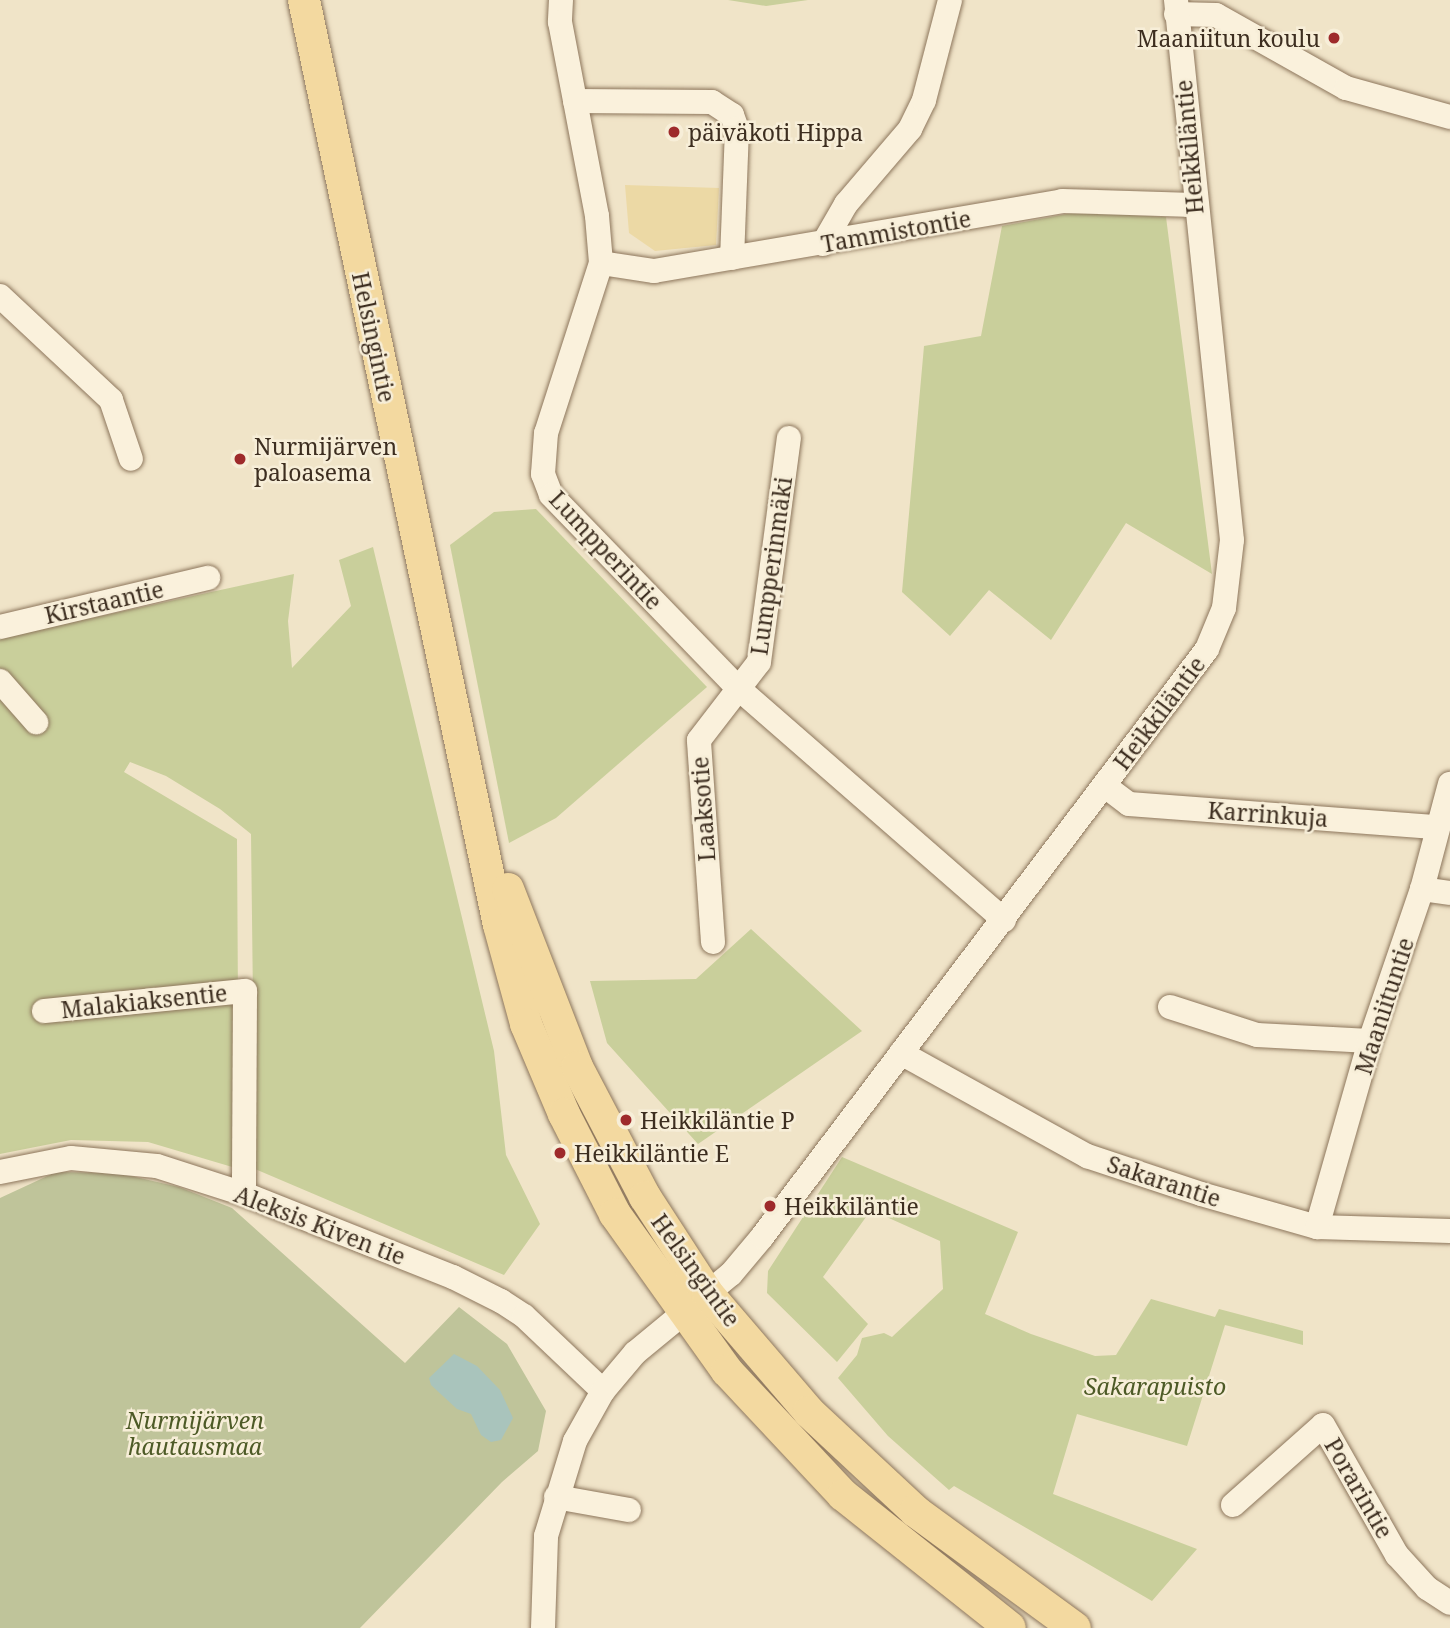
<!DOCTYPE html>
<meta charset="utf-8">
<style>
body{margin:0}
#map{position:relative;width:1450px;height:1628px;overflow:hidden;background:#f0e4c8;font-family:"Noto Serif",serif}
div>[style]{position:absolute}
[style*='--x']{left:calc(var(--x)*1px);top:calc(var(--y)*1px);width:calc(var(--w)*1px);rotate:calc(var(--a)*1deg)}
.green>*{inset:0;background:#c9cf9b}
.sand>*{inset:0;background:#ecd9a5}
.cemetery>*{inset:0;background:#bfc49a}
.water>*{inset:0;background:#a9c4bc}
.roads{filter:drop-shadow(0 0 2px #8d765c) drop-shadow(0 0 2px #8d765c)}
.minor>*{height:24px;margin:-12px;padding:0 12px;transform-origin:12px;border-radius:12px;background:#faf1dc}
.major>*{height:32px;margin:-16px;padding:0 16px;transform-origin:16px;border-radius:16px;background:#f3d9a0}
.dots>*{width:19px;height:19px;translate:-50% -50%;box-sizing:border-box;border:4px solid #f7eed8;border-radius:50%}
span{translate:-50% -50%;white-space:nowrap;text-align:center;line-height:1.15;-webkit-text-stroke:5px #f7eed8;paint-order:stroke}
.poi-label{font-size:23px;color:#3d2e20}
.right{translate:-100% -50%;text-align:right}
.left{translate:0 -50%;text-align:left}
.street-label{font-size:23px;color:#3d2e20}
.park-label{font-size:23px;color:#4d5a26;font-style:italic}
</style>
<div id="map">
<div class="green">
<div style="clip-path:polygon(728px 0,808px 0,766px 6px)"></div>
<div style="clip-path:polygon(1077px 212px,1166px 217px,1212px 574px,1126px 523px,1051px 640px,989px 590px,950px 636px,902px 592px,924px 346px,981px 336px,1002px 226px)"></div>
<div style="clip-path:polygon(536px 509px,707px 687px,556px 818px,509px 843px,450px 545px,494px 512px)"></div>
<div style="clip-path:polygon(373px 547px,494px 1051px,506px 1155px,540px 1224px,504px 1275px,255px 1169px,251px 834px,220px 809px,166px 776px,130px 762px,124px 772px,237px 839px,239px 1169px,148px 1142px,71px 1140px,0 1154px,0 638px,294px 574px,288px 621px,292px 668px,351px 606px,339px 560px)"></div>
<div style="clip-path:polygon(751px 929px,862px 1031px,698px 1144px,607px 1043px,590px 981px,696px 979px)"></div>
<div style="clip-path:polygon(842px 1157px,1018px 1232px,985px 1314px,1031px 1334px,1095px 1356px,1116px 1355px,1151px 1299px,1215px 1317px,1219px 1309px,1303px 1331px,1303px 1345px,1225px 1325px,1187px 1446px,1077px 1414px,1053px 1494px,1197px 1549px,1152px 1601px,954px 1486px,949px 1490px,888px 1436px,838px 1378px,857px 1355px,862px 1338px,884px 1333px,892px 1337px,943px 1289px,940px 1241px,871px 1210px,823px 1277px,868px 1324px,837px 1362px,767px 1293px,768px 1271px)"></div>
</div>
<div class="sand">
<div style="clip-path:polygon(625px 185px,719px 188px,716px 245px,655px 251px,629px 233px)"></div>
</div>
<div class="cemetery">
<div style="clip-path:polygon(56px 1172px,118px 1173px,179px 1187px,232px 1208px,405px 1363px,459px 1307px,507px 1344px,546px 1411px,538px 1451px,502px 1482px,360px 1628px,0 1628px,0 1198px)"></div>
</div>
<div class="water">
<div style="clip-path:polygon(454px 1354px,477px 1366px,500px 1390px,513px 1418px,501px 1440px,491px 1442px,481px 1435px,471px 1414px,457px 1409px,431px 1385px,429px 1378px)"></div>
</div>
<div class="roads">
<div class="minor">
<div style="--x:561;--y:0;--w:22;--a:93"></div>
<div style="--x:560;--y:22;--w:197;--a:79.2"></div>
<div style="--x:597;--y:216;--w:47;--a:85.1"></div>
<div style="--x:601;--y:263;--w:179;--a:107.9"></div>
<div style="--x:546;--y:433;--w:41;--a:94.2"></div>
<div style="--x:543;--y:474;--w:22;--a:69"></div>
<div style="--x:551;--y:495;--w:269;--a:45.9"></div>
<div style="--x:738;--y:688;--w:353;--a:41.1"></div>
<div style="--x:1176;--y:14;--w:40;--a:1.4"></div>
<div style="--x:1216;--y:15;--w:149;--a:29.3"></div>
<div style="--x:1346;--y:88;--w:108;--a:15.6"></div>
<div style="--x:575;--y:101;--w:137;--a:0.4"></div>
<div style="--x:712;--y:102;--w:24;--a:33"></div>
<div style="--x:732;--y:115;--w:15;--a:70"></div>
<div style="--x:737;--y:129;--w:129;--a:92.2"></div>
<div style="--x:823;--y:244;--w:46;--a:-60.1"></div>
<div style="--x:846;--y:204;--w:99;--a:-49.5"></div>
<div style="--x:910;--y:129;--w:32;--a:-64"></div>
<div style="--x:924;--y:100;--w:103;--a:-75.4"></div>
<div style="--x:601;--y:263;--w:54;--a:8.6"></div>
<div style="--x:654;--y:271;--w:414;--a:-9.7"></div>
<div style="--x:1062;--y:201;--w:132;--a:1.7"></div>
<div style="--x:0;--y:296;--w:152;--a:43.1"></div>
<div style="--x:111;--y:400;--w:62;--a:71.3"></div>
<div style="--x:0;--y:627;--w:214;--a:-13.3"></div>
<div style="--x:0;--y:681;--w:55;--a:48.7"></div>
<div style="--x:1105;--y:786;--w:30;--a:37"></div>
<div style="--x:1129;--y:804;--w:309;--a:4.3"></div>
<div style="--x:1422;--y:889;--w:28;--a:8"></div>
<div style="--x:713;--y:942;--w:202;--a:-94"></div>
<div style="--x:699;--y:740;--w:98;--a:-52.4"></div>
<div style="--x:759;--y:662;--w:226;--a:-82.4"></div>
<div style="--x:1170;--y:1007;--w:91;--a:17.8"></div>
<div style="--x:1257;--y:1035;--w:113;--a:3"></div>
<div style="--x:44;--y:1011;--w:202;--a:-5.7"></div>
<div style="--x:245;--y:991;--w:203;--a:90.3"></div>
<div style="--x:901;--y:1053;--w:213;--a:29"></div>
<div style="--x:1087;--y:1156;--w:120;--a:18.4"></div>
<div style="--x:1201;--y:1194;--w:121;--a:15.9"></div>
<div style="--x:1317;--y:1227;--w:133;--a:1.7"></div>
<div style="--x:0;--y:1172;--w:72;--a:-11.2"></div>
<div style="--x:71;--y:1158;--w:86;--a:5.3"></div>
<div style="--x:157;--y:1166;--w:91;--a:17.8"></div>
<div style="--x:244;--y:1194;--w:225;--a:21.7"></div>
<div style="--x:453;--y:1277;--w:54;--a:26.6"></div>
<div style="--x:501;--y:1301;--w:27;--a:33"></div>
<div style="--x:524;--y:1316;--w:109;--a:43.5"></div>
<div style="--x:1317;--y:1227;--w:193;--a:-74.1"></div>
<div style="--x:1370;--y:1041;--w:161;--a:-71.1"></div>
<div style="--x:1422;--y:889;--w:109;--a:-75.1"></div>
<div style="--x:556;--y:1497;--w:74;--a:10.1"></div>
<div style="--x:1233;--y:1505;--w:120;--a:-41.6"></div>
<div style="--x:1323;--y:1425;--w:150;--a:60.4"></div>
<div style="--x:1397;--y:1555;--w:45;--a:47.7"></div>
<div style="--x:1427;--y:1588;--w:27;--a:33"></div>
<div style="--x:543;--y:1628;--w:92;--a:-88.1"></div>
<div style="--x:546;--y:1536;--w:99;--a:-73"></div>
<div style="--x:575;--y:1441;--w:57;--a:-60.8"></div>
<div style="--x:603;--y:1391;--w:50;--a:-49.9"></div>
<div style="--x:635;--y:1353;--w:124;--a:-39.5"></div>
<div style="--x:731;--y:1274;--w:48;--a:-50"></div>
<div style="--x:762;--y:1237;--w:737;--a:-52.88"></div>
<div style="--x:1207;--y:649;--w:44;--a:-67.5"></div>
<div style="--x:1224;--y:608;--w:68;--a:-83.3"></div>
<div style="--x:1232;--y:540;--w:543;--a:-95.92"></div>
</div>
<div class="major">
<div style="--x:304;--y:0;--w:945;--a:78.1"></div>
<div style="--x:499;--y:925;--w:103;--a:74.7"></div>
<div style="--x:526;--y:1024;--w:98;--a:67.1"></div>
<div style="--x:564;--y:1114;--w:112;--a:63"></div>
<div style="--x:615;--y:1214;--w:193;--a:54.5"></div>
<div style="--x:727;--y:1371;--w:170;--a:46.9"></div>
<div style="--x:843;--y:1495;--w:213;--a:38.5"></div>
<div style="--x:508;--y:889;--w:191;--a:68.8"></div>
<div style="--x:577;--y:1067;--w:147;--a:62.4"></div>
<div style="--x:645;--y:1197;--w:116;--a:57"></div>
<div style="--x:708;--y:1294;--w:155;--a:49.4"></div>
<div style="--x:809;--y:1412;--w:145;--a:43"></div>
<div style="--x:915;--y:1511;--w:198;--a:36.2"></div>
</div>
</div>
<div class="dots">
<div style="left:1334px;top:38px;background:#9e2a2b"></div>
<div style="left:674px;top:132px;background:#9e2a2b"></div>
<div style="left:240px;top:459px;background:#9e2a2b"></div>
<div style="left:626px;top:1120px;background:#9e2a2b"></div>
<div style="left:560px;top:1153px;background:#9e2a2b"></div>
<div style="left:770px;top:1206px;background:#9e2a2b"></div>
</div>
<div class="poi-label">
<span class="right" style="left:1320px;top:38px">Maaniitun koulu</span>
<span class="left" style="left:688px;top:132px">päiväkoti Hippa</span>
<span class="left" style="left:254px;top:459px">Nurmijärven<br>paloasema</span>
<span class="left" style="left:640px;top:1120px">Heikkiläntie P</span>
<span class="left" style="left:574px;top:1153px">Heikkiläntie E</span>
<span class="left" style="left:784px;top:1206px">Heikkiläntie</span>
</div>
<div class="street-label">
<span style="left:1189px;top:147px;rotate:-95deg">Heikkiläntie</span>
<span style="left:896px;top:231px;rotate:-10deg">Tammistontie</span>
<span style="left:374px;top:337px;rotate:78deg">Helsingintie</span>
<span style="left:606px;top:550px;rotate:47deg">Lumpperintie</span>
<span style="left:771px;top:566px;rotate:-82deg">Lumpperinmäki</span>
<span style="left:104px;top:602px;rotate:-13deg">Kirstaantie</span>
<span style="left:1159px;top:713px;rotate:-53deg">Heikkiläntie</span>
<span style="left:703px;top:809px;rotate:-94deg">Laaksotie</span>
<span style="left:1268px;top:814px;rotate:4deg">Karrinkuja</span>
<span style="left:144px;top:1001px;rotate:-6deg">Malakiaksentie</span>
<span style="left:1384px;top:1006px;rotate:-72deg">Maaniituntie</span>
<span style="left:1164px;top:1181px;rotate:18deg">Sakarantie</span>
<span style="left:320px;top:1225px;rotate:21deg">Aleksis Kiven tie</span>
<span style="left:696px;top:1270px;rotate:54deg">Helsingintie</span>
<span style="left:1359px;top:1488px;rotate:60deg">Porarintie</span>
</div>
<div class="park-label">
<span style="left:1155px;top:1386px">Sakarapuisto</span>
<span style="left:195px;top:1433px">Nurmijärven<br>hautausmaa</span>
</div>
</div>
